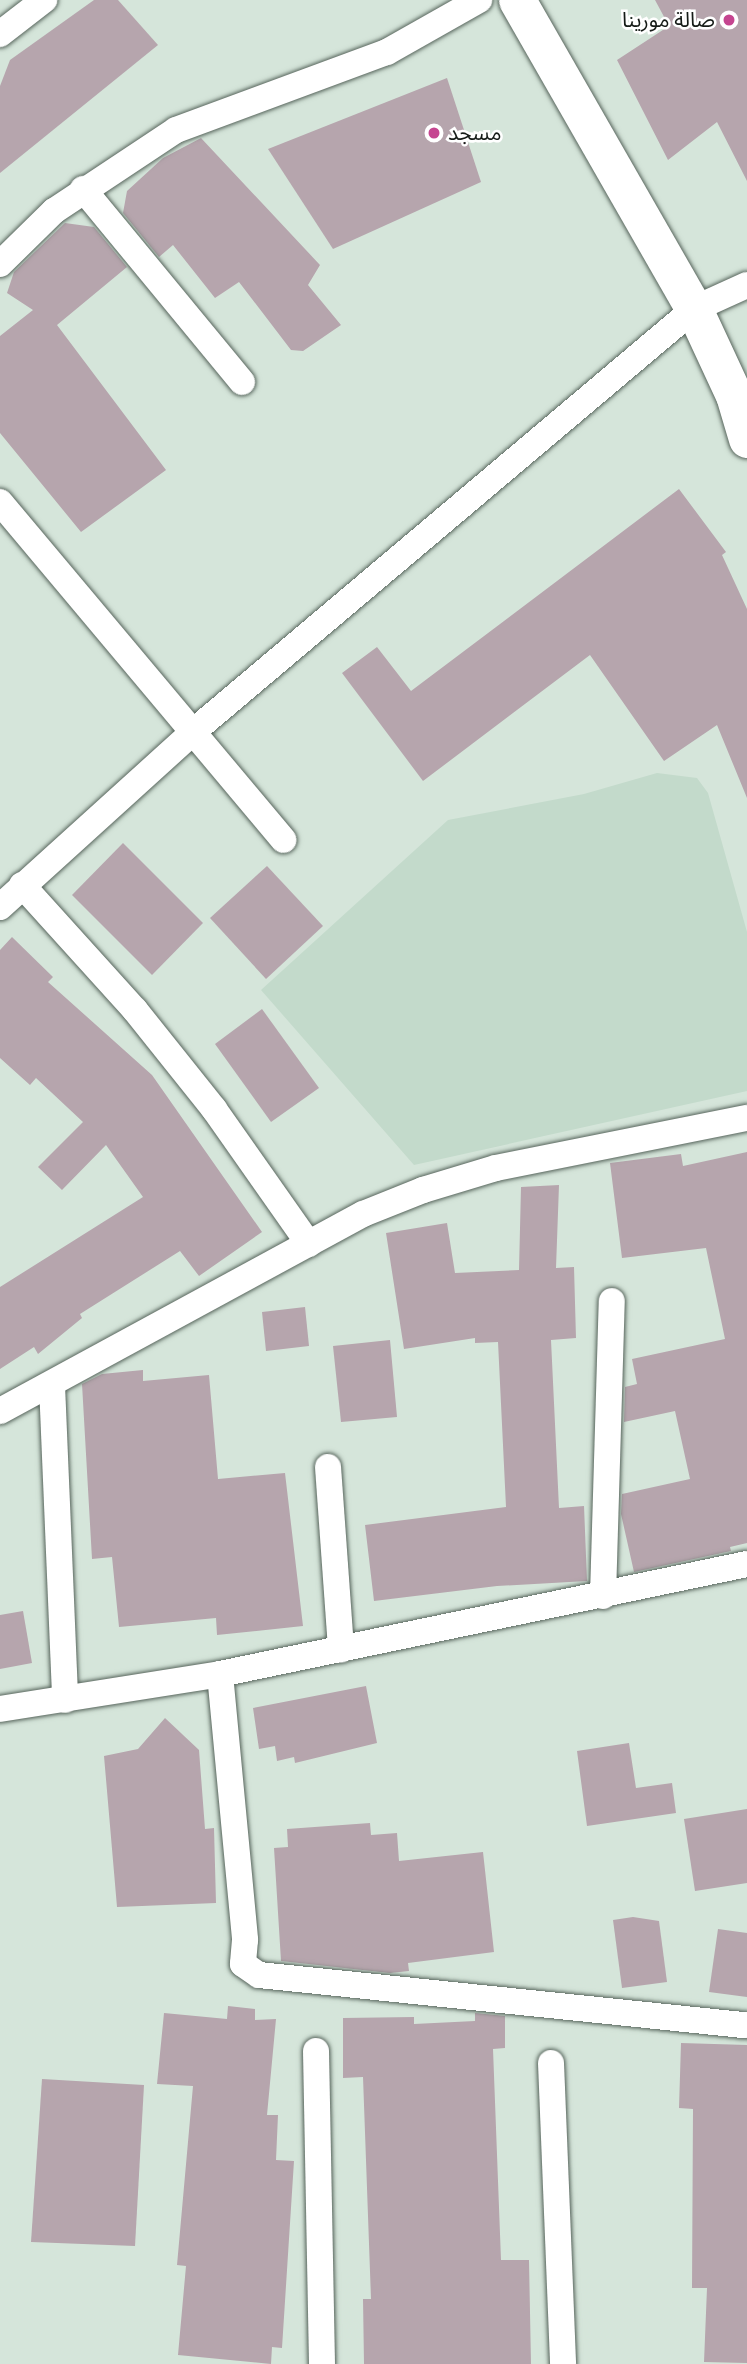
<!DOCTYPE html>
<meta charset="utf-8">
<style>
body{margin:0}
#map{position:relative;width:747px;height:2364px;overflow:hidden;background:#d5e5da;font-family:Signika,"Noto Sans Arabic",sans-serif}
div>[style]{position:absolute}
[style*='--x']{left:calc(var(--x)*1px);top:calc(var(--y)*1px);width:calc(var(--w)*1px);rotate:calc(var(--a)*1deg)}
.built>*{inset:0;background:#c3dacb}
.building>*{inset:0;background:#b6a5ad}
.roads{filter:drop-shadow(0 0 2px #57655c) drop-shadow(0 0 2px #57655c)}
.street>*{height:26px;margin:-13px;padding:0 13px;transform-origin:13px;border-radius:13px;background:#fff}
.secondary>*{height:37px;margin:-18.5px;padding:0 18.5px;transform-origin:18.5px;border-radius:18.5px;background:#fff}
.dots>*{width:19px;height:19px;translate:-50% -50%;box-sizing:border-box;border:4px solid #fff;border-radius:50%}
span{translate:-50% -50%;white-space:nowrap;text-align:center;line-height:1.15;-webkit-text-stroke:5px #fff;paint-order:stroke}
.poi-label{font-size:21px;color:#151b17}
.right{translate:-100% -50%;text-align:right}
.left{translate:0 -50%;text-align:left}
</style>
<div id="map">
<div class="built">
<div style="clip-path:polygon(657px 773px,697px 778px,708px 793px,747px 932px,747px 1091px,414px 1165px,261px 990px,448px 820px,584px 794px)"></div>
</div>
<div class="building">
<div style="clip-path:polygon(94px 0,118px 0,158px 45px,0 173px,0 86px,10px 60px)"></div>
<div style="clip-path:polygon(655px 0,747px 0,747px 181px,717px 122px,668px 160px,617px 60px,669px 26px)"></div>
<div style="clip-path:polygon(447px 78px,481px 182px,333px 249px,268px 149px)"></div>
<div style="clip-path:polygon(201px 138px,320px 265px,308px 285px,341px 325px,303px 351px,291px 350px,239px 282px,215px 298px,173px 245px,159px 257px,123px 213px,127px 191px,163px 158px)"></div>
<div style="clip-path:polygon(65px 223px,94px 227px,127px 267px,57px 325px,166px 470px,81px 532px,0 433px,0 336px,33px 310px,7px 293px,14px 272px)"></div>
<div style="clip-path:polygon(679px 489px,726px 552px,722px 555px,747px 609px,747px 798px,717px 725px,664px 761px,590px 655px,423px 781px,342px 673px,377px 647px,411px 691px)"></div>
<div style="clip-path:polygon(123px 843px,203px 923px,152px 975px,72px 895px)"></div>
<div style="clip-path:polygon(267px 866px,323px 926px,266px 979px,210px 918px)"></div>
<div style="clip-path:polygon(12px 937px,53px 977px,48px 982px,152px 1075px,262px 1232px,199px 1276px,180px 1251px,80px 1314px,82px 1318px,38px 1354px,34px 1347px,0 1369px,0 1287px,143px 1197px,106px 1145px,62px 1190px,38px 1167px,83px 1122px,36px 1078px,30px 1085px,0 1058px,0 950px)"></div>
<div style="clip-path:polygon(262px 1009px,319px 1088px,271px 1122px,215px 1044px)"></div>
<div style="clip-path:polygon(747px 1152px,747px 1543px,730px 1547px,731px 1551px,634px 1572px,621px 1514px,622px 1494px,690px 1479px,675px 1411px,624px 1422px,625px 1387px,637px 1384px,632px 1359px,725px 1339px,706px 1248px,622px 1258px,610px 1163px,681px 1154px,683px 1166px)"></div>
<div style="clip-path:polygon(559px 1185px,556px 1268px,574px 1267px,576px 1338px,551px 1340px,559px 1508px,584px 1506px,587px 1581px,497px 1586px,374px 1601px,365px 1525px,506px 1507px,498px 1342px,475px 1343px,475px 1338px,404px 1349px,386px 1233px,447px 1223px,455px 1273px,519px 1270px,521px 1187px)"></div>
<div style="clip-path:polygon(305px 1307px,309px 1346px,266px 1351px,262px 1312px)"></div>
<div style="clip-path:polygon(390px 1340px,397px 1417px,341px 1422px,333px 1346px)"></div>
<div style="clip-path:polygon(143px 1370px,143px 1381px,209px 1375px,218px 1479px,285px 1473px,303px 1626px,217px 1635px,216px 1618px,119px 1627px,112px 1557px,92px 1559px,82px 1384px,102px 1374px)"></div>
<div style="clip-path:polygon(23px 1611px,32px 1663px,0 1669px,0 1615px)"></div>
<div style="clip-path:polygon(366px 1686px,377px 1743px,295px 1763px,294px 1757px,277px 1761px,275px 1746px,259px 1749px,253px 1708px)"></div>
<div style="clip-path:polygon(165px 1718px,199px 1750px,205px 1829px,214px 1828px,216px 1903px,117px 1907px,104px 1756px,138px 1749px)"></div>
<div style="clip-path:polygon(629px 1743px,636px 1788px,672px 1783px,676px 1813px,587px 1826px,577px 1751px)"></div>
<div style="clip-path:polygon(747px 1809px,747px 1883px,695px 1891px,684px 1819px)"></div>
<div style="clip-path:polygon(370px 1823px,371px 1835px,397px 1833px,399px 1861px,483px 1852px,494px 1952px,408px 1963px,409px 1971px,390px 1973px,281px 1961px,274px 1848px,288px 1847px,287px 1829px)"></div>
<div style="clip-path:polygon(633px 1917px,659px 1921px,667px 1982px,622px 1988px,613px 1920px)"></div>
<div style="clip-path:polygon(718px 1929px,747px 1933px,747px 1997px,709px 1992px)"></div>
<div style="clip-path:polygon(228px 2006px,255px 2009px,255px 2020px,276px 2019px,267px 2115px,278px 2115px,276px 2160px,294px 2161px,282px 2348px,272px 2347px,271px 2364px,178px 2355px,186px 2266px,177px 2265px,193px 2086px,157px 2084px,164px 2013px,227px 2019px)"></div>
<div style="clip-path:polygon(475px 2013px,505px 2016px,505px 2048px,493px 2049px,501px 2260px,529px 2260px,531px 2364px,364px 2364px,363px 2299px,371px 2299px,363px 2077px,343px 2078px,343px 2018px,414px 2017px,414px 2024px,475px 2021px)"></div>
<div style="clip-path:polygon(681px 2043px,747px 2045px,747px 2363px,704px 2362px,707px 2288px,692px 2288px,693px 2109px,679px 2108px)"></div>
<div style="clip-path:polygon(42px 2079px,144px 2085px,135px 2246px,31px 2242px)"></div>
</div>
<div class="roads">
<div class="street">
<div style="--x:0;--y:34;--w:56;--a:-37.7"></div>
<div style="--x:83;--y:189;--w:250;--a:50.5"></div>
<div style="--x:0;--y:264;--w:76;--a:-44.5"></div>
<div style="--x:54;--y:211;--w:146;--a:-33.6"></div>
<div style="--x:176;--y:130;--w:225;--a:-20.3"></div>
<div style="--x:387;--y:52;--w:106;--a:-29.5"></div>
<div style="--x:0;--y:502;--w:441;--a:50"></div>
<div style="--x:22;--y:885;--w:169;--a:47.9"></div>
<div style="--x:135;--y:1010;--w:127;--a:51.4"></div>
<div style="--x:214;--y:1109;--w:165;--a:54.9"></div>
<div style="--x:0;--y:907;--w:262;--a:-42.2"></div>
<div style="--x:194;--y:731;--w:654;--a:-40.16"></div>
<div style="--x:694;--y:309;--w:58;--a:-24.4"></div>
<div style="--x:52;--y:1385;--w:315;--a:87.6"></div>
<div style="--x:0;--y:1411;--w:413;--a:-28.5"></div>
<div style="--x:363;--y:1214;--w:65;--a:-21.8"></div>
<div style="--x:423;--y:1190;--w:76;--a:-16.8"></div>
<div style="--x:496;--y:1168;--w:256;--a:-11.3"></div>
<div style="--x:328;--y:1467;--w:183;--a:85.9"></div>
<div style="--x:603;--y:1596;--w:295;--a:-88.3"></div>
<div style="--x:220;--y:1674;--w:267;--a:84.6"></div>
<div style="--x:245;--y:1940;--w:24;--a:95"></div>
<div style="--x:243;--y:1964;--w:19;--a:35"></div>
<div style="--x:259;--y:1975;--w:491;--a:5.9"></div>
<div style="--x:0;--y:1709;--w:223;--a:-9"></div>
<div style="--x:220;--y:1674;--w:538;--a:-11.79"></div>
<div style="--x:316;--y:2051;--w:313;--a:88.9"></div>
<div style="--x:551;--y:2063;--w:301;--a:87.7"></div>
</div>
<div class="secondary">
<div style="--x:517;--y:0;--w:356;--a:60.2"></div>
<div style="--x:694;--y:309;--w:95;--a:65.1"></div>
<div style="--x:734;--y:395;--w:46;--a:73.5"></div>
</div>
</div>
<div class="dots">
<div style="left:729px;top:20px;background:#c54590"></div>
<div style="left:434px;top:133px;background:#c54590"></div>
</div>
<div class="poi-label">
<span class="right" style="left:715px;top:20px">صالة مورينا</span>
<span class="left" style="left:448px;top:133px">مسجد</span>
</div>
</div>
